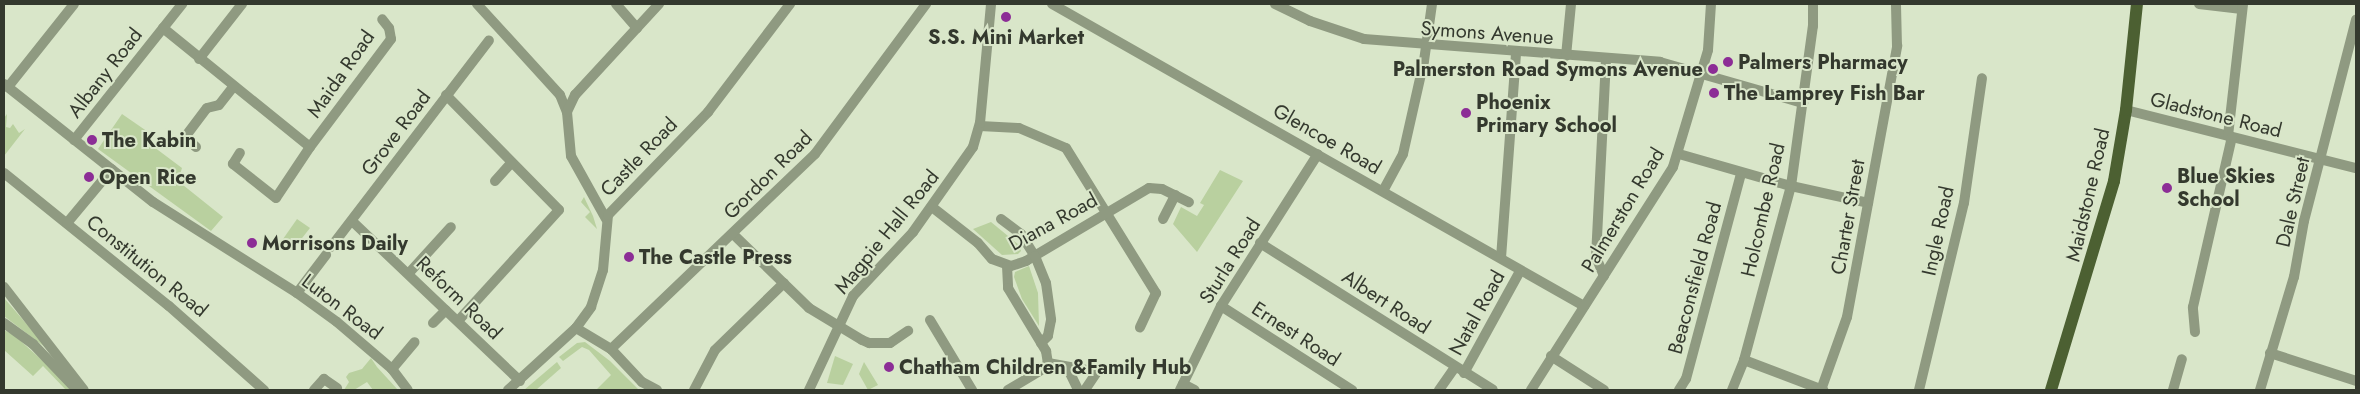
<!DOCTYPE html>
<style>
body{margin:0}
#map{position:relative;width:2360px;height:394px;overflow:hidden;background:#d9e6c9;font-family:Jost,sans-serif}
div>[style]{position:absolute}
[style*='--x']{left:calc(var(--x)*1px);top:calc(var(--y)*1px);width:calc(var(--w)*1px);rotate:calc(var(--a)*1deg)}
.green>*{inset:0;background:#b9d09f}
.minor>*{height:10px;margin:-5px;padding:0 5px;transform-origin:5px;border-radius:5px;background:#8f9a81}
.major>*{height:12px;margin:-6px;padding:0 6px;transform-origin:6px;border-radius:6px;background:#4c6032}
.dots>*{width:14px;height:14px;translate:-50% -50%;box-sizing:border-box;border:2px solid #d9e6c9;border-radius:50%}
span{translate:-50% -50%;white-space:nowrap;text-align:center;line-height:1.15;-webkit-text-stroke:4px #d9e6c9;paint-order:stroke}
.street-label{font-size:20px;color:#34392e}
.poi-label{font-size:20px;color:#34392e;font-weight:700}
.left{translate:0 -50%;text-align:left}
.right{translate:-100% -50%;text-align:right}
.frame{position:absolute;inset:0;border:5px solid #34392e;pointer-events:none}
</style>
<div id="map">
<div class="green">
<div style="clip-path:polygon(7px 114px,6px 127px,10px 128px,13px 124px,19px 133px,25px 129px,4px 156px,4px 118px)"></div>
<div style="clip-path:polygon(122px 114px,151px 134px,146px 141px,182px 168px,178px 181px,223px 217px,211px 231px,98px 149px)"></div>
<div style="clip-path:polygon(1220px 170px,1243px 181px,1197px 252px,1173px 224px,1181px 207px,1197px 216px,1204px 205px,1200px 203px)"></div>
<div style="clip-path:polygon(584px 197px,593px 216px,597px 229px,585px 217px,590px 212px,581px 202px)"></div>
<div style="clip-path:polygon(297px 219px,310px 228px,295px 247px,283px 239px)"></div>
<div style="clip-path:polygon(991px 222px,1019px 245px,1021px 251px,1018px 254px,1002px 255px,973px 229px)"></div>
<div style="clip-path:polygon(1029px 266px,1038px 293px,1039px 326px,1022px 299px,1014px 277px,1015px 272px)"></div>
<div style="clip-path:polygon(4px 298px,50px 351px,4px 316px)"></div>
<div style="clip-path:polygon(4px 330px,14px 335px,75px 390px,66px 390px,43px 366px,33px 376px,4px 350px)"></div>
<div style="clip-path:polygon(585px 342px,610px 361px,639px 390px,596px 390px,611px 375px,589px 350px,582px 347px,563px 361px,559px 357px,577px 343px)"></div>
<div style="clip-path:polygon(835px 356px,853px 364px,843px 385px,827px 383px)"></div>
<div style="clip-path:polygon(371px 358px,377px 367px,398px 390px,373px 390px,367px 382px,354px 390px,344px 390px,349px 382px,346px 377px,349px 373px,362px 369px)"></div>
<div style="clip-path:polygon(557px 362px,561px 368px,536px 390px,524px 390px)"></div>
<div style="clip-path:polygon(864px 362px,878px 385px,868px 390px,859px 374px)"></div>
</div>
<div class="minor">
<div style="--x:477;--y:4;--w:123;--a:47.6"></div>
<div style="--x:560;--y:95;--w:18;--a:68"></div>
<div style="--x:567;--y:112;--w:44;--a:84.8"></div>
<div style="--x:571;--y:156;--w:72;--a:60.9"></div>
<div style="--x:616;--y:4;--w:32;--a:49"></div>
<div style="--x:1052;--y:4;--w:612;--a:29.58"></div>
<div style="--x:1275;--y:4;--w:39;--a:26"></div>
<div style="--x:1310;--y:21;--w:57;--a:18.4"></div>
<div style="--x:1364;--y:39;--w:297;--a:4.4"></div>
<div style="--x:1660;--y:62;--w:149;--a:16"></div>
<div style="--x:2199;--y:4;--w:43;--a:6.6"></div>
<div style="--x:163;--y:28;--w:189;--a:39"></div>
<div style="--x:310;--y:147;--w:61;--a:123.7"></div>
<div style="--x:276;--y:198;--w:55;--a:-141.7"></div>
<div style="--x:233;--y:164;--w:13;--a:-58"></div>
<div style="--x:1566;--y:56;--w:52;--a:-84.5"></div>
<div style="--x:199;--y:59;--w:70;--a:-52"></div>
<div style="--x:4;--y:84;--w:190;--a:38.4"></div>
<div style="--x:153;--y:202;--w:170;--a:32.3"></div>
<div style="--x:297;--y:293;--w:49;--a:35.9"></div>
<div style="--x:337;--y:322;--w:72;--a:40.5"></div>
<div style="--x:392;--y:369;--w:26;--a:53"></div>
<div style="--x:8;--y:87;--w:106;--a:-51.5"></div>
<div style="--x:446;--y:95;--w:161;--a:45.5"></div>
<div style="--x:559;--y:210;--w:150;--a:132.3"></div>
<div style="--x:2126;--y:110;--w:237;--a:14.2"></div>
<div style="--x:567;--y:112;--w:19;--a:-65"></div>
<div style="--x:575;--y:95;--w:124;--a:-47.3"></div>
<div style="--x:980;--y:126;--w:39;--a:3"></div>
<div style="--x:1019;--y:128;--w:51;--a:23.1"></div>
<div style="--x:1066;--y:148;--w:171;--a:58.2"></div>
<div style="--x:1156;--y:293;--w:38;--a:115"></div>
<div style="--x:2228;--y:136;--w:133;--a:-83.5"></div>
<div style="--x:74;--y:140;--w:174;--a:-51.5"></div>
<div style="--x:196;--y:147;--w:15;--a:-138"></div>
<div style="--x:185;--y:137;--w:36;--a:-53"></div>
<div style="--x:207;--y:108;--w:12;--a:-14"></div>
<div style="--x:219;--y:105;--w:24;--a:-52"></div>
<div style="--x:310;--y:147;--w:135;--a:-53.1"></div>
<div style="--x:391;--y:39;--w:11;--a:-100"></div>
<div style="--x:389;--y:28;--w:11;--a:-128"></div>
<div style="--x:1679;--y:154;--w:112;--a:16"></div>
<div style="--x:4;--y:173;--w:212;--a:38.9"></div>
<div style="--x:169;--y:306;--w:127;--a:41.5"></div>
<div style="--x:495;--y:181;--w:24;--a:-48"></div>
<div style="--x:1791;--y:186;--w:79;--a:12.4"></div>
<div style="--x:1383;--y:191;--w:42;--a:-61.6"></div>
<div style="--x:1403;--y:154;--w:95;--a:-77.3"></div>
<div style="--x:1424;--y:61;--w:58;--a:-82"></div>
<div style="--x:932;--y:207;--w:58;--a:38"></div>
<div style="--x:978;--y:243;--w:21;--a:49"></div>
<div style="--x:992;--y:259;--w:20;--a:20"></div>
<div style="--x:1011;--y:266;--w:16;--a:-18"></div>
<div style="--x:1026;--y:261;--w:143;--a:-30.7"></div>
<div style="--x:1149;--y:188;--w:13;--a:4"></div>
<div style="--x:1162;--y:189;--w:30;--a:26"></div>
<div style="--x:1001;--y:219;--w:25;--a:37"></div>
<div style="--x:1021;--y:234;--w:26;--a:58"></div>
<div style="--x:1035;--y:256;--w:29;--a:68"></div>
<div style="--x:1046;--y:283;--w:37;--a:82"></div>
<div style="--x:1051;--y:320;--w:16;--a:101"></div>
<div style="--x:1048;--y:336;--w:10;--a:135"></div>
<div style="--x:1163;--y:219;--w:27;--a:-63"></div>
<div style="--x:352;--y:221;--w:232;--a:43.6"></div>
<div style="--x:67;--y:223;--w:70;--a:-50.2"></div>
<div style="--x:733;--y:234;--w:106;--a:44.2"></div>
<div style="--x:809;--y:308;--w:62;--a:31.1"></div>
<div style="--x:862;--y:340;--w:8;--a:23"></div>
<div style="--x:869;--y:343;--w:21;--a:0"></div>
<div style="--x:890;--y:343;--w:22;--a:-34"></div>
<div style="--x:1260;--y:243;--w:275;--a:32.2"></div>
<div style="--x:331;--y:247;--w:260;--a:-52.6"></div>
<div style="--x:1501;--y:258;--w:206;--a:-85.8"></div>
<div style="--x:1007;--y:266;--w:22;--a:87"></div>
<div style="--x:1008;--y:288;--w:74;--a:58.9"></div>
<div style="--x:1046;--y:351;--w:12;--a:81"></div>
<div style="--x:1048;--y:363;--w:8;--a:130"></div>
<div style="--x:1043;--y:369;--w:41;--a:149"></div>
<div style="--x:409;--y:273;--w:62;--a:-47.6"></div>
<div style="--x:1604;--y:276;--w:21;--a:-113"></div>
<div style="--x:1596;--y:257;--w:198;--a:-87.1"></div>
<div style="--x:4;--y:287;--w:130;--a:52.2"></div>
<div style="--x:297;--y:293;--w:48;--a:-52.7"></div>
<div style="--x:1221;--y:306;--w:156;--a:32.7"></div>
<div style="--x:930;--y:320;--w:82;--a:59"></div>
<div style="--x:4;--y:323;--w:36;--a:36"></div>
<div style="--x:33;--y:344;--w:61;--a:46.3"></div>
<div style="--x:433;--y:323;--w:18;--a:-45"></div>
<div style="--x:576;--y:328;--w:41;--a:31"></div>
<div style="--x:611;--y:349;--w:45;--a:46.8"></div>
<div style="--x:642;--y:382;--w:17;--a:28"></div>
<div style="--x:2195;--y:332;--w:25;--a:-95"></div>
<div style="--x:2193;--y:307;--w:174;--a:-77.1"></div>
<div style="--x:611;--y:349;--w:282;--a:-43.7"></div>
<div style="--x:815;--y:154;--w:187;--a:-53.5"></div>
<div style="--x:2270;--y:353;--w:90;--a:18"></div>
<div style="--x:1551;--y:356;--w:63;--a:32.7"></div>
<div style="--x:1744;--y:360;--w:85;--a:20.8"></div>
<div style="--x:1048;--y:363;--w:50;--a:10.4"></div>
<div style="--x:1097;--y:372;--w:22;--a:124"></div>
<div style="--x:1067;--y:367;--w:25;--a:64"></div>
<div style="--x:392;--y:369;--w:35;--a:-50"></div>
<div style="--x:1464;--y:373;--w:116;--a:-61.2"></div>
<div style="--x:1183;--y:384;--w:13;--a:27"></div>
<div style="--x:314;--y:390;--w:15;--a:-48"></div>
<div style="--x:324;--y:379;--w:16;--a:35"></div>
<div style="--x:508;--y:390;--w:92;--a:-42.4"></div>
<div style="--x:576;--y:328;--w:26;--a:-54"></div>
<div style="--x:591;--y:307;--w:39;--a:-72"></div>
<div style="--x:603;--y:270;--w:55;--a:-84.8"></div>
<div style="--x:608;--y:215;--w:144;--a:-45.8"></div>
<div style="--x:708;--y:112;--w:136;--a:-52.8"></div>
<div style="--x:694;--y:390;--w:45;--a:-62.3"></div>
<div style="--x:715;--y:350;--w:96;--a:-44.2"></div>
<div style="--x:809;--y:390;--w:104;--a:-64.9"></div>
<div style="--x:853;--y:296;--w:88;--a:-46.8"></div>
<div style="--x:913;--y:232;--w:104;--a:-54.8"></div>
<div style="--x:973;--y:147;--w:25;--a:-74"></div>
<div style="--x:980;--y:123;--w:120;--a:-84.7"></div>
<div style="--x:1180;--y:390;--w:93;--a:-64"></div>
<div style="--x:1221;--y:306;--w:180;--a:-57.5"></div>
<div style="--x:1439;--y:390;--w:28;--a:-55"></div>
<div style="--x:1531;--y:390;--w:264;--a:-57.5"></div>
<div style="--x:1673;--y:167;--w:122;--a:-73.3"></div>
<div style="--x:1708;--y:50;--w:46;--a:-86.3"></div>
<div style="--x:1679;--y:390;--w:13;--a:-58"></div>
<div style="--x:1686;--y:379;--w:212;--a:-75"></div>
<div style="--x:1732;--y:390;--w:32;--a:-68"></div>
<div style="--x:1744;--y:360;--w:180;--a:-74.9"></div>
<div style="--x:1791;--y:186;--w:162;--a:-82.2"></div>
<div style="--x:1813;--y:26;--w:22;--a:-90"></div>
<div style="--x:1821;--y:390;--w:77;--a:-70.4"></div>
<div style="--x:1847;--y:317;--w:276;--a:-79.5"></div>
<div style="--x:1897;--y:46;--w:42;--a:-91.4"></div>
<div style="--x:1919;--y:390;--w:192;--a:-76.5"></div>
<div style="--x:1964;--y:203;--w:126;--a:-81.8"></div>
<div style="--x:2173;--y:390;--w:32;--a:-74"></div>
<div style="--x:2260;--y:390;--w:118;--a:-73.3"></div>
<div style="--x:2294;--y:277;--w:57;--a:-79.9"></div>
<div style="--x:2304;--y:221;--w:208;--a:-75.5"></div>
</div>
<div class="major">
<div style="--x:2051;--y:390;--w:218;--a:-73.2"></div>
<div style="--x:2114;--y:181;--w:72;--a:-80.4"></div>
<div style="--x:2126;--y:110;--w:107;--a:-84.1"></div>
</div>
<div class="dots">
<div style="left:1006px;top:17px;background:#8c2d96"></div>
<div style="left:1728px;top:62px;background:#8c2d96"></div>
<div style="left:1713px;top:69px;background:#8c2d96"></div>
<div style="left:1714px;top:93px;background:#8c2d96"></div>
<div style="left:1466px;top:113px;background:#8c2d96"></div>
<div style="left:92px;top:140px;background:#8c2d96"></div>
<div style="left:89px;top:177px;background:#8c2d96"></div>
<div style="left:2167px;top:188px;background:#8c2d96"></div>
<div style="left:252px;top:243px;background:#8c2d96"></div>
<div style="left:629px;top:257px;background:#8c2d96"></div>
<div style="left:889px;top:367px;background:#8c2d96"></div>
</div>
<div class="street-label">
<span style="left:1487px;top:33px;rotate:4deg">Symons Avenue</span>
<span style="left:105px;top:73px;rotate:-52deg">Albany Road</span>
<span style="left:341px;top:74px;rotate:-55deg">Maida Road</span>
<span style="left:2216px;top:115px;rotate:14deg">Gladstone Road</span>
<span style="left:396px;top:133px;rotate:-53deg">Grove Road</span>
<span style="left:1327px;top:139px;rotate:30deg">Glencoe Road</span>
<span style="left:639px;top:157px;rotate:-46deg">Castle Road</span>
<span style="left:768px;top:175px;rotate:-45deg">Gordon Road</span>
<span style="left:2088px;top:195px;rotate:-77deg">Maidstone Road</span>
<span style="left:2293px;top:202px;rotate:-77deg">Dale Street</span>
<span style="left:1623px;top:210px;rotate:-59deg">Palmerston Road</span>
<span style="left:1763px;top:210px;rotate:-77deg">Holcombe Road</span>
<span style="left:1848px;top:217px;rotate:-80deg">Charter Street</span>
<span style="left:1053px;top:222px;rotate:-29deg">Diana Road</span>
<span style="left:1938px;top:231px;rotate:-78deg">Ingle Road</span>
<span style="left:887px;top:232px;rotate:-51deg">Magpie Hall Road</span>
<span style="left:1230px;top:261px;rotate:-58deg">Sturla Road</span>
<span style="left:147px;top:266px;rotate:39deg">Constitution Road</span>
<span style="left:1695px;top:278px;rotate:-75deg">Beaconsfield Road</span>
<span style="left:459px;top:298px;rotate:44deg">Reform Road</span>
<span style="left:1386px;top:302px;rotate:33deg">Albert Road</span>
<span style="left:342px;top:307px;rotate:37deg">Luton Road</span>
<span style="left:1477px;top:313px;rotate:-61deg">Natal Road</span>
<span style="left:1296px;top:334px;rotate:33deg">Ernest Road</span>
</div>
<div class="poi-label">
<span style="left:1006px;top:37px">S.S. Mini Market</span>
<span class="left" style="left:1738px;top:62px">Palmers Pharmacy</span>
<span class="right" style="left:1703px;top:69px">Palmerston Road Symons Avenue</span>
<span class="left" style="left:1724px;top:93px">The Lamprey Fish Bar</span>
<span class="left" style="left:1476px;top:114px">Phoenix<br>Primary School</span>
<span class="left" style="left:102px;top:140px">The Kabin</span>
<span class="left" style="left:99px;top:177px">Open Rice</span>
<span class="left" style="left:2177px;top:188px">Blue Skies<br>School</span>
<span class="left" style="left:262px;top:243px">Morrisons Daily</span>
<span class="left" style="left:639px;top:257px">The Castle Press</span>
<span class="left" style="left:899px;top:367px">Chatham Children &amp;Family Hub</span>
</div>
<div class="frame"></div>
</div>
